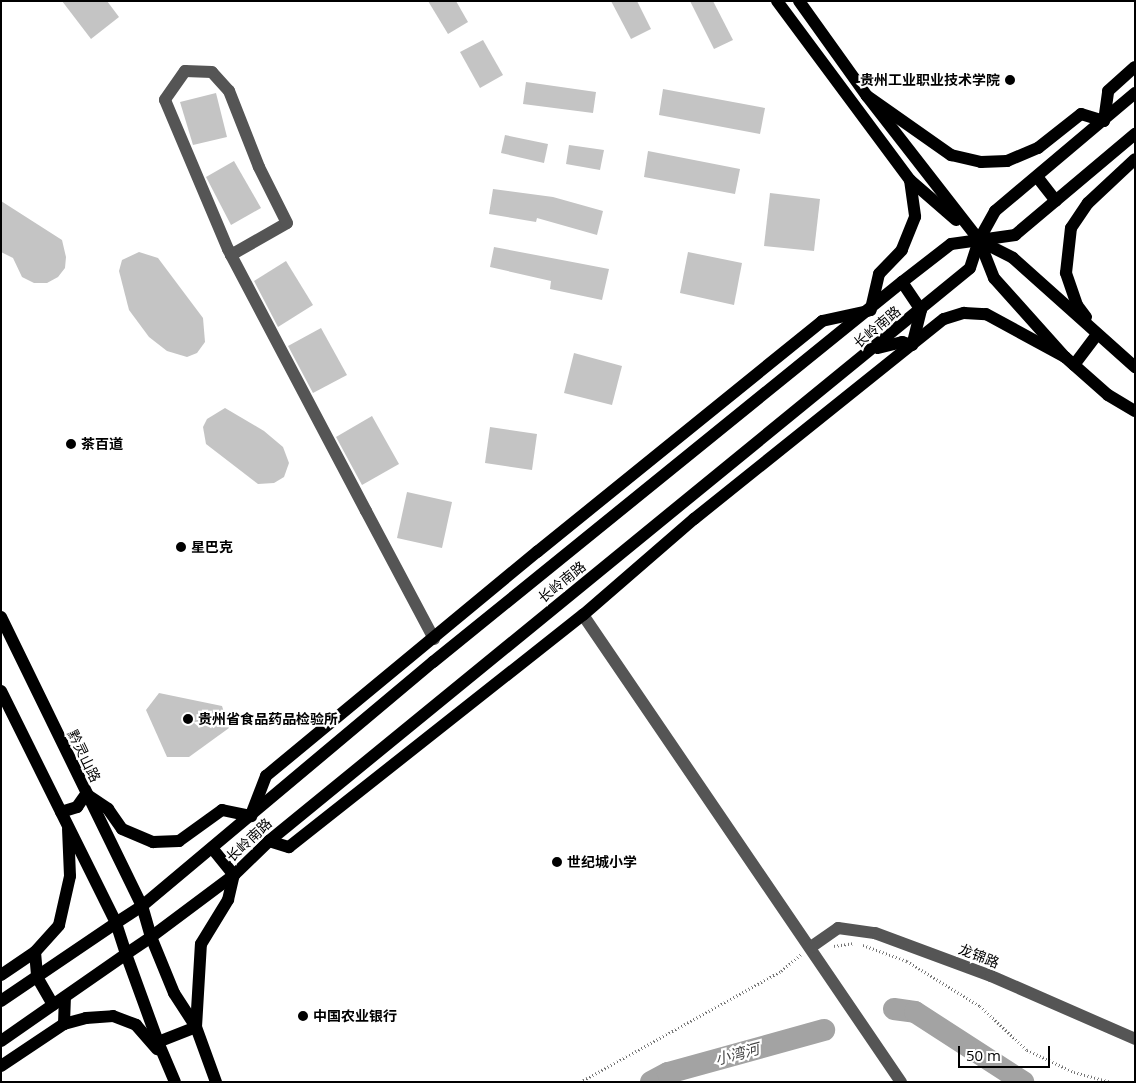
<!DOCTYPE html>
<meta charset="utf-8">
<style>
body{margin:0}
#map{position:relative;width:1136px;height:1083px;overflow:hidden;background:#fff;font-family:"Open Sans","Noto Sans SC",sans-serif}
div>[style]{position:absolute}
[style*='--x']{left:calc(var(--x)*1px);top:calc(var(--y)*1px);width:calc(var(--w)*1px);rotate:calc(var(--a)*1deg)}
.river>*{height:22px;margin:-11px;padding:0 11px;transform-origin:11px;border-radius:11px;background:#a3a3a3}
.building>*{inset:0;background:#c4c4c4}
.path>*{height:2.5px;margin-top:-1.25px;transform-origin:0;background:repeating-linear-gradient(90deg,#777 0 1px,transparent 0 3.5px)}
.minor>*{height:12px;margin:-6px;padding:0 6px;transform-origin:6px;border-radius:6px;background:#555}
.major>*{height:12px;margin:-6px;padding:0 6px;transform-origin:6px;border-radius:6px;background:#000}
.dots>*{width:14px;height:14px;translate:-50% -50%;box-sizing:border-box;border:2px solid #fff;border-radius:50%}
span{translate:-50% -50%;white-space:nowrap;text-align:center;line-height:1.15;-webkit-text-stroke:4.5px #fff;paint-order:stroke}
.poi-label{font-size:14px;color:#000;font-weight:700}
.right{translate:-100% -50%;text-align:right}
.left{translate:0 -50%;text-align:left}
.street-label{font-size:14px;color:#000}
.water-label{font-size:15px;color:#444;font-style:italic}
.frame{position:absolute;inset:0;border:2px solid #000;pointer-events:none}
.scale{position:absolute;left:958px;top:1046px;width:92px;height:22px;box-sizing:border-box;border:2px solid #000;border-top:0;padding-left:6px;font-size:15px;line-height:18px;white-space:nowrap;color:#000;-webkit-text-stroke:4px #fff;paint-order:stroke}
</style>
<div id="map">
<div class="river">
<div style="--x:894;--y:1009;--w:21;--a:8"></div>
<div style="--x:915;--y:1012;--w:129;--a:32.9"></div>
<div style="--x:651;--y:1082;--w:19;--a:-28"></div>
<div style="--x:668;--y:1073;--w:162;--a:-15.4"></div>
</div>
<div class="building">
<div style="clip-path:polygon(62px 1px,107px 1px,119px 17px,91px 39px)"></div>
<div style="clip-path:polygon(428px 1px,456px 1px,468px 22px,448px 34px)"></div>
<div style="clip-path:polygon(611px 1px,637px 1px,651px 29px,631px 39px)"></div>
<div style="clip-path:polygon(690px 1px,713px 1px,733px 40px,714px 49px)"></div>
<div style="clip-path:polygon(483px 40px,503px 75px,480px 88px,460px 52px)"></div>
<div style="clip-path:polygon(526px 82px,596px 92px,593px 113px,523px 104px)"></div>
<div style="clip-path:polygon(663px 89px,765px 108px,760px 134px,659px 115px)"></div>
<div style="clip-path:polygon(216px 93px,227px 137px,193px 145px,180px 102px)"></div>
<div style="clip-path:polygon(505px 135px,548px 144px,544px 163px,501px 153px)"></div>
<div style="clip-path:polygon(569px 145px,604px 150px,600px 170px,566px 164px)"></div>
<div style="clip-path:polygon(648px 151px,740px 169px,735px 194px,644px 177px)"></div>
<div style="clip-path:polygon(234px 161px,261px 208px,231px 225px,206px 177px)"></div>
<div style="clip-path:polygon(493px 189px,553px 197px,603px 211px,597px 235px,537px 218px,536px 222px,489px 214px)"></div>
<div style="clip-path:polygon(770px 193px,820px 199px,814px 251px,764px 246px)"></div>
<div style="clip-path:polygon(1px 201px,62px 240px,66px 257px,65px 268px,58px 277px,47px 283px,34px 283px,22px 277px,13px 258px,1px 252px)"></div>
<div style="clip-path:polygon(494px 247px,609px 269px,602px 300px,550px 289px,551px 281px,490px 267px)"></div>
<div style="clip-path:polygon(139px 252px,158px 258px,203px 318px,205px 342px,197px 353px,187px 357px,167px 351px,149px 337px,129px 310px,119px 271px,122px 260px)"></div>
<div style="clip-path:polygon(688px 252px,742px 263px,734px 305px,680px 293px)"></div>
<div style="clip-path:polygon(286px 261px,313px 305px,278px 327px,254px 281px)"></div>
<div style="clip-path:polygon(321px 328px,347px 375px,313px 393px,288px 346px)"></div>
<div style="clip-path:polygon(574px 353px,622px 366px,612px 405px,564px 393px)"></div>
<div style="clip-path:polygon(225px 408px,264px 431px,283px 447px,289px 463px,284px 477px,274px 483px,258px 484px,206px 444px,203px 427px,207px 419px)"></div>
<div style="clip-path:polygon(372px 416px,399px 464px,362px 485px,336px 437px)"></div>
<div style="clip-path:polygon(490px 427px,537px 434px,532px 470px,485px 463px)"></div>
<div style="clip-path:polygon(407px 492px,452px 502px,442px 548px,397px 538px)"></div>
<div style="clip-path:polygon(159px 693px,222px 706px,229px 728px,189px 757px,167px 757px,146px 710px)"></div>
</div>
<div class="path">
<div style="--x:863;--y:945;--w:47;--a:20"></div>
<div style="--x:907;--y:961;--w:86;--a:31.7"></div>
<div style="--x:980;--y:1006;--w:64;--a:43.1"></div>
<div style="--x:1027;--y:1050;--w:52;--a:25.1"></div>
<div style="--x:1074;--y:1072;--w:39;--a:15"></div>
<div style="--x:834;--y:946;--w:21;--a:-8"></div>
<div style="--x:580;--y:1082;--w:230;--a:-28.9"></div>
<div style="--x:781;--y:971;--w:26;--a:-40"></div>
</div>
<div class="minor">
<div style="--x:231;--y:255;--w:64;--a:-29.7"></div>
<div style="--x:287;--y:223;--w:63;--a:-116.6"></div>
<div style="--x:259;--y:167;--w:82;--a:-111.5"></div>
<div style="--x:229;--y:91;--w:25;--a:-132"></div>
<div style="--x:212;--y:72;--w:27;--a:-178"></div>
<div style="--x:185;--y:71;--w:35;--a:125"></div>
<div style="--x:165;--y:100;--w:162;--a:67.1"></div>
<div style="--x:228;--y:249;--w:7;--a:63"></div>
<div style="--x:231;--y:255;--w:289;--a:62.2"></div>
<div style="--x:366;--y:511;--w:145;--a:62"></div>
<div style="--x:583;--y:615;--w:565;--a:55.75"></div>
<div style="--x:811;--y:947;--w:33;--a:-35"></div>
<div style="--x:838;--y:928;--w:37;--a:8"></div>
<div style="--x:875;--y:933;--w:124;--a:20.3"></div>
<div style="--x:991;--y:976;--w:157;--a:23.6"></div>
</div>
<div class="major">
<div style="--x:777;--y:1;--w:223;--a:53.4"></div>
<div style="--x:910;--y:180;--w:37;--a:82"></div>
<div style="--x:915;--y:217;--w:35;--a:112"></div>
<div style="--x:902;--y:250;--w:33;--a:134"></div>
<div style="--x:879;--y:274;--w:37;--a:103"></div>
<div style="--x:799;--y:1;--w:117;--a:54.4"></div>
<div style="--x:867;--y:96;--w:103;--a:35.1"></div>
<div style="--x:951;--y:155;--w:31;--a:13"></div>
<div style="--x:981;--y:162;--w:26;--a:-2"></div>
<div style="--x:1007;--y:161;--w:34;--a:-23"></div>
<div style="--x:1038;--y:148;--w:55;--a:-38.3"></div>
<div style="--x:1081;--y:114;--w:24;--a:17"></div>
<div style="--x:867;--y:96;--w:182;--a:52.1"></div>
<div style="--x:979;--y:240;--w:41;--a:68.5"></div>
<div style="--x:994;--y:278;--w:106;--a:48.1"></div>
<div style="--x:1065;--y:357;--w:57;--a:41.5"></div>
<div style="--x:1108;--y:395;--w:31;--a:31"></div>
<div style="--x:1104;--y:121;--w:30;--a:-82"></div>
<div style="--x:1108;--y:91;--w:36;--a:-42"></div>
<div style="--x:1038;--y:178;--w:29;--a:52"></div>
<div style="--x:910;--y:180;--w:61;--a:41"></div>
<div style="--x:978;--y:240;--w:39;--a:27"></div>
<div style="--x:1013;--y:258;--w:164;--a:41.8"></div>
<div style="--x:902;--y:282;--w:34;--a:56"></div>
<div style="--x:921;--y:310;--w:36;--a:104"></div>
<div style="--x:1086;--y:317;--w:15;--a:-127"></div>
<div style="--x:1077;--y:305;--w:34;--a:-109"></div>
<div style="--x:1066;--y:273;--w:45;--a:-83.7"></div>
<div style="--x:1071;--y:228;--w:30;--a:-56"></div>
<div style="--x:1088;--y:203;--w:64;--a:-43.1"></div>
<div style="--x:878;--y:348;--w:25;--a:-14"></div>
<div style="--x:902;--y:342;--w:10;--a:17"></div>
<div style="--x:1074;--y:365;--w:38;--a:-53"></div>
<div style="--x:1;--y:617;--w:322;--a:64"></div>
<div style="--x:142;--y:906;--w:380;--a:-40"></div>
<div style="--x:433;--y:662;--w:604;--a:-39.02"></div>
<div style="--x:902;--y:282;--w:62;--a:-37.8"></div>
<div style="--x:951;--y:244;--w:65;--a:-8"></div>
<div style="--x:1015;--y:235;--w:157;--a:-40.1"></div>
<div style="--x:1;--y:691;--w:259;--a:63.6"></div>
<div style="--x:116;--y:923;--w:139;--a:145.9"></div>
<div style="--x:61;--y:812;--w:17;--a:-17"></div>
<div style="--x:77;--y:807;--w:16;--a:-55"></div>
<div style="--x:86;--y:794;--w:27;--a:34"></div>
<div style="--x:108;--y:809;--w:24;--a:55"></div>
<div style="--x:122;--y:829;--w:34;--a:23"></div>
<div style="--x:153;--y:842;--w:26;--a:-2"></div>
<div style="--x:179;--y:841;--w:53;--a:-35.8"></div>
<div style="--x:222;--y:810;--w:30;--a:12"></div>
<div style="--x:251;--y:815;--w:42;--a:-69"></div>
<div style="--x:266;--y:776;--w:352;--a:-39.6"></div>
<div style="--x:537;--y:552;--w:367;--a:-39"></div>
<div style="--x:822;--y:321;--w:47;--a:-12.3"></div>
<div style="--x:269;--y:841;--w:21;--a:17"></div>
<div style="--x:289;--y:847;--w:375;--a:-38.3"></div>
<div style="--x:583;--y:615;--w:147;--a:-40.9"></div>
<div style="--x:694;--y:519;--w:320;--a:-38.7"></div>
<div style="--x:944;--y:319;--w:21;--a:-17"></div>
<div style="--x:964;--y:313;--w:22;--a:3"></div>
<div style="--x:986;--y:314;--w:90;--a:28.6"></div>
<div style="--x:212;--y:848;--w:35;--a:51"></div>
<div style="--x:35;--y:952;--w:25;--a:85"></div>
<div style="--x:37;--y:977;--w:32;--a:60"></div>
<div style="--x:1;--y:975;--w:41;--a:-34.1"></div>
<div style="--x:35;--y:952;--w:36;--a:-48"></div>
<div style="--x:59;--y:925;--w:50;--a:-77.3"></div>
<div style="--x:70;--y:876;--w:47;--a:-92.4"></div>
<div style="--x:64;--y:1024;--w:27;--a:-88"></div>
<div style="--x:196;--y:1027;--w:83;--a:-86.6"></div>
<div style="--x:201;--y:944;--w:52;--a:-58.5"></div>
<div style="--x:228;--y:900;--w:26;--a:-77"></div>
<div style="--x:1;--y:1041;--w:152;--a:-34.8"></div>
<div style="--x:126;--y:954;--w:30;--a:-34"></div>
<div style="--x:151;--y:937;--w:32;--a:-106"></div>
<div style="--x:142;--y:906;--w:31;--a:147"></div>
<div style="--x:116;--y:923;--w:33;--a:72"></div>
<div style="--x:126;--y:954;--w:94;--a:70"></div>
<div style="--x:158;--y:1042;--w:43;--a:67"></div>
<div style="--x:158;--y:1042;--w:41;--a:-21.5"></div>
<div style="--x:1;--y:1066;--w:76;--a:-33.7"></div>
<div style="--x:64;--y:1024;--w:23;--a:-15"></div>
<div style="--x:86;--y:1018;--w:27;--a:-4"></div>
<div style="--x:113;--y:1016;--w:25;--a:21"></div>
<div style="--x:136;--y:1025;--w:32;--a:49"></div>
<div style="--x:216;--y:1082;--w:59;--a:-110"></div>
<div style="--x:196;--y:1027;--w:40;--a:-122.9"></div>
<div style="--x:174;--y:993;--w:61;--a:-112.3"></div>
<div style="--x:151;--y:937;--w:104;--a:-36.8"></div>
<div style="--x:234;--y:875;--w:49;--a:-44.2"></div>
<div style="--x:269;--y:841;--w:905;--a:-39.26"></div>
<div style="--x:970;--y:268;--w:29;--a:-72"></div>
<div style="--x:979;--y:240;--w:33;--a:-61"></div>
<div style="--x:995;--y:211;--w:183;--a:-40.1"></div>
</div>
<div class="dots">
<div style="left:1010px;top:80px;background:#000"></div>
<div style="left:71px;top:444px;background:#000"></div>
<div style="left:181px;top:547px;background:#000"></div>
<div style="left:188px;top:719px;background:#000"></div>
<div style="left:557px;top:862px;background:#000"></div>
<div style="left:303px;top:1016px;background:#000"></div>
</div>
<div class="poi-label">
<span class="right" style="left:1000px;top:80px">贵州工业职业技术学院</span>
<span class="left" style="left:81px;top:444px">茶百道</span>
<span class="left" style="left:191px;top:547px">星巴克</span>
<span class="left" style="left:198px;top:719px">贵州省食品药品检验所</span>
<span class="left" style="left:567px;top:862px">世纪城小学</span>
<span class="left" style="left:313px;top:1016px">中国农业银行</span>
</div>
<div class="street-label">
<span style="left:877px;top:327px;rotate:-40deg">长岭南路</span>
<span style="left:562px;top:582px;rotate:-39deg">长岭南路</span>
<span style="left:84px;top:756px;rotate:64deg">黔灵山路</span>
<span style="left:249px;top:840px;rotate:-43deg">长岭南路</span>
<span style="left:979px;top:956px;rotate:21deg">龙锦路</span>
</div>
<div class="water-label">
<span style="left:737px;top:1054px;rotate:-15deg">小湾河</span>
</div>
<div class="frame"></div>
<div class="scale">50 m</div>
</div>
